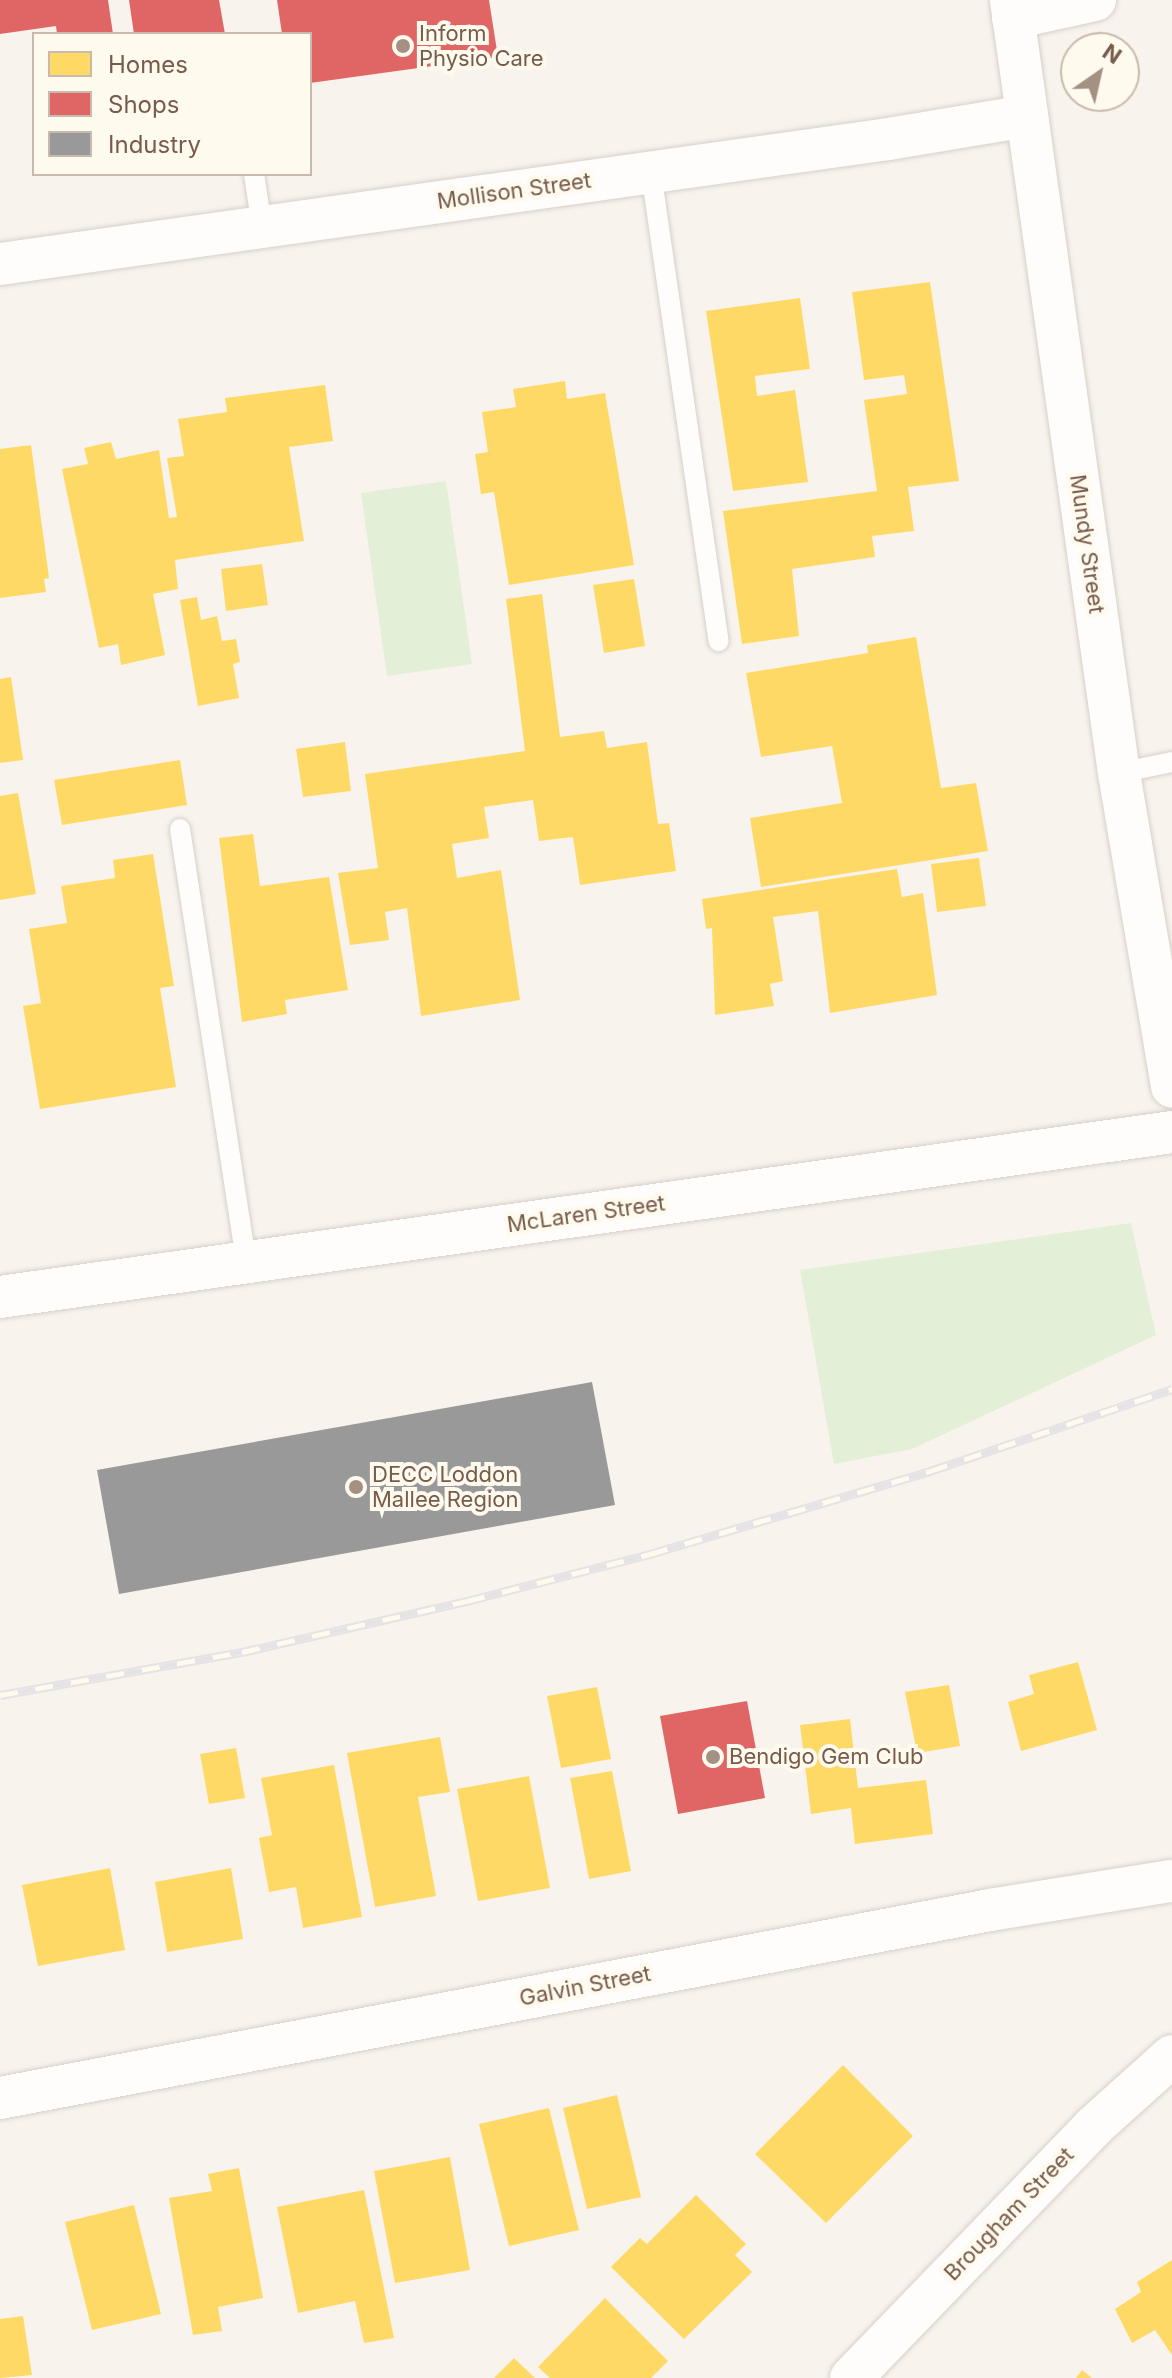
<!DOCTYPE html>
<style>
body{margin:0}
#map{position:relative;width:1172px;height:2378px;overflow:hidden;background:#f8f4ed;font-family:Inter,sans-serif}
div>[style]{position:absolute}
.green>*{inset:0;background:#e4efd7}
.homes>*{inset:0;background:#ffd966}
.shops>*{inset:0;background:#e06666}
.industry>*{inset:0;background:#999}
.roads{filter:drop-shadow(0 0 2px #d6d0c9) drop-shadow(0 0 2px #d6d0c9)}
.service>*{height:20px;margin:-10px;padding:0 10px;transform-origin:10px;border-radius:10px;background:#fefdfc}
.minor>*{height:42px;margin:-21px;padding:0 21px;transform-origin:21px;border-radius:21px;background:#fefdfc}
.rail>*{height:9px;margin-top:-4.5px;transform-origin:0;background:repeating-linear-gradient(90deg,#fff9ee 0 18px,#e5e3e5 0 36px);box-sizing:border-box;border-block:2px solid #e5e3e5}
.dots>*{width:22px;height:22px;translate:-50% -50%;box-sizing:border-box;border:4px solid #fff9ee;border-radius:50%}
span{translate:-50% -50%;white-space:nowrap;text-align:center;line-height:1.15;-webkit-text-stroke:8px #fff9ee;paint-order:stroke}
.poi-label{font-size:22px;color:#775b4b}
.left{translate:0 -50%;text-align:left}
.street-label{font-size:22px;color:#775b4b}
.legend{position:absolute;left:32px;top:32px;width:280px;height:144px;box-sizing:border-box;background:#fff9ee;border:2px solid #c9baad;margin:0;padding:10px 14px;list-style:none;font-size:24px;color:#775b4b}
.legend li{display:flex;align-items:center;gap:16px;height:40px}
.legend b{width:40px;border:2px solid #c9baad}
.north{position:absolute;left:1060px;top:32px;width:80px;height:80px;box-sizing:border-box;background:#fff9ee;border:2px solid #c9baad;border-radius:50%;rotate:34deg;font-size:22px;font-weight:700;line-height:32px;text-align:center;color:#775b4b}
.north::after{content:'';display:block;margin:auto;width:28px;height:36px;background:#a49184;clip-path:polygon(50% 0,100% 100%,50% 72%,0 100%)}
</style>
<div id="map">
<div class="green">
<div style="clip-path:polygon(446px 481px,472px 664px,387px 676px,361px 493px)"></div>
<div style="clip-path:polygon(1131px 1223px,1156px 1335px,912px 1449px,834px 1464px,800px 1270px)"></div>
</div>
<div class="homes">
<div style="clip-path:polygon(930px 282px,959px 481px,908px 487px,914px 531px,872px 536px,875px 557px,792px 569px,799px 636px,742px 644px,723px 511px,877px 491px,864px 400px,907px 394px,904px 375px,864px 380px,852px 292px)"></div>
<div style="clip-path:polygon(800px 298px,810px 369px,755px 376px,757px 396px,795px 390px,808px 482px,733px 491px,706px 311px)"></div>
<div style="clip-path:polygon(565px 381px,567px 399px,605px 393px,634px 565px,509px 585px,494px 492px,481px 494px,475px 454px,488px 452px,482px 412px,516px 407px,513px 389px)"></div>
<div style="clip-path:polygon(325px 385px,333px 441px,289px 447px,304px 541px,175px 560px,178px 589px,153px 594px,165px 655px,121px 665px,118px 644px,99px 648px,62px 469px,88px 464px,84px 448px,111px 442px,116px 459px,159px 450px,169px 518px,177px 517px,167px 458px,184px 456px,178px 419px,227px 412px,225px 398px)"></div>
<div style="clip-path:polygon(31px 445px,49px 578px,44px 579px,46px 592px,0 598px,0 449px)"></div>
<div style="clip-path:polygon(262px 564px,268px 605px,226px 611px,221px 569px)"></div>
<div style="clip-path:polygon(634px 579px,645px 646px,604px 653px,593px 585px)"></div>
<div style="clip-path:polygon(542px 594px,560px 737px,604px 731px,607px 748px,647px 742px,658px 824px,669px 823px,676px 871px,580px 885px,573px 837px,539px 841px,533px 800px,484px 807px,489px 838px,452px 844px,457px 878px,501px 870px,520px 1000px,421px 1016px,407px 908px,385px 912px,389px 940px,350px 945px,338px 873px,378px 868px,365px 774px,525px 751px,506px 599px)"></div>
<div style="clip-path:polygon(197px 597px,201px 620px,217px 616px,222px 641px,236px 639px,240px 662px,233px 664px,239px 698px,198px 706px,180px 600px)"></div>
<div style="clip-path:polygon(916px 637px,941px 788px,976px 783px,988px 851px,761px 887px,750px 818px,842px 803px,832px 746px,761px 757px,746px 673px,868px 653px,867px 645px)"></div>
<div style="clip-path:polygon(11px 677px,23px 760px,0 763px,0 679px)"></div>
<div style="clip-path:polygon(345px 742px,351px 791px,303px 797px,296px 749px)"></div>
<div style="clip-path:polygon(180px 760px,187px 805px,62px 825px,54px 780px)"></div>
<div style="clip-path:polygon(18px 793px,36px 894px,0 900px,0 796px)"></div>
<div style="clip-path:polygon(253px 834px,260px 886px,329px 877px,348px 990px,285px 1000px,287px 1014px,242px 1022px,219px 838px)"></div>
<div style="clip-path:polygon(153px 854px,174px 986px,160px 988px,176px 1087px,40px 1109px,23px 1006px,41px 1003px,29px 929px,67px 923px,61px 886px,115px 878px,113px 860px)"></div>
<div style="clip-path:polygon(979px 858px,986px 906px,937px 912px,931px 864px)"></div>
<div style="clip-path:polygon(897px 869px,902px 897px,923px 893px,937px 995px,830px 1013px,818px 911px,773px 917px,783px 981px,770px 984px,774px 1006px,715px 1015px,712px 928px,706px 929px,702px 899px)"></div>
<div style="clip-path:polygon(1078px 1662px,1097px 1730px,1021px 1751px,1008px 1702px,1034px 1694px,1029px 1675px)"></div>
<div style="clip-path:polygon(949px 1685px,960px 1746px,917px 1753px,905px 1692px)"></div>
<div style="clip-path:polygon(597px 1687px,611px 1759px,561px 1768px,547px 1696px)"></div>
<div style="clip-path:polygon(850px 1719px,858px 1788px,926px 1780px,933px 1834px,855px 1844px,851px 1808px,811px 1814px,800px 1725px)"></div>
<div style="clip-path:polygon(440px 1737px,450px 1792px,418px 1797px,436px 1896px,375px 1907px,347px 1753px)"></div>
<div style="clip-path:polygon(236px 1748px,245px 1798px,209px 1804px,200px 1754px)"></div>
<div style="clip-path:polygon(334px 1765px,362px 1917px,303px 1928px,296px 1887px,269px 1892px,259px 1838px,272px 1835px,261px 1778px)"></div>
<div style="clip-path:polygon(612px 1771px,631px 1871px,589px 1879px,570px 1778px)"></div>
<div style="clip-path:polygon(529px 1776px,550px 1888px,478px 1901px,457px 1789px)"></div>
<div style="clip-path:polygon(110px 1868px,125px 1950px,38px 1966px,22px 1885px)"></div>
<div style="clip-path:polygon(231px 1868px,243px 1939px,167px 1952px,155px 1882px)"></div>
<div style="clip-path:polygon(843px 2065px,913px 2136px,826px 2223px,755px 2154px)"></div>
<div style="clip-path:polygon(617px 2095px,641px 2197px,587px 2209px,563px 2108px)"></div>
<div style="clip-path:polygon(549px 2108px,579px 2230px,509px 2246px,479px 2124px)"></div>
<div style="clip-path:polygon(450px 2157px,470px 2270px,395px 2283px,374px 2171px)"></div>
<div style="clip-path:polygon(239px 2168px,263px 2298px,218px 2307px,222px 2331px,193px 2335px,169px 2198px,212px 2191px,208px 2174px)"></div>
<div style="clip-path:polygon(364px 2190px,394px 2338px,364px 2343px,355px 2301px,298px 2313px,277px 2207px)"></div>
<div style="clip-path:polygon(696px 2195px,746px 2244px,735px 2255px,752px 2272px,684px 2339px,611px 2267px,640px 2238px,647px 2244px)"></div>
<div style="clip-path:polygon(134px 2205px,161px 2314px,92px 2330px,65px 2222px)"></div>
<div style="clip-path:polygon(1172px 2260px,1172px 2355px,1155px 2330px,1132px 2343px,1115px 2309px,1141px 2292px,1137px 2282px)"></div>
<div style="clip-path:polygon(605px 2298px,668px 2361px,651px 2378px,550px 2378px,538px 2367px)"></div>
<div style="clip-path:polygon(23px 2316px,32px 2375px,0 2378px,0 2319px)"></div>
<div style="clip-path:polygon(514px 2358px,535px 2378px,494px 2378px)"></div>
<div style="clip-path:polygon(1082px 2370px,1092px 2378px,1076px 2378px)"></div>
</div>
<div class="shops">
<div style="clip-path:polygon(0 0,108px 0,113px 34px,57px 34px,56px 26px,0 34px)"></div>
<div style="clip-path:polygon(129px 0,219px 0,225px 34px,134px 34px)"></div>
<div style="clip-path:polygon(277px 0,489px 0,498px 57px,310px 83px,310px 34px,282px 34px)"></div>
<div style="clip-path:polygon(747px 1701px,765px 1798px,678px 1814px,660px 1716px)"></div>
</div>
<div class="industry">
<div style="clip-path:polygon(592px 1382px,615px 1505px,119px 1594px,97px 1470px)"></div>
</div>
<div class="roads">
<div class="service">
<div style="left:651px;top:172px;width:474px;rotate:81.8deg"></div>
<div style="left:254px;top:174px;width:54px;rotate:81.4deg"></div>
<div style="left:1119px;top:773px;width:54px;rotate:-11.7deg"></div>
<div style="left:180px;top:829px;width:438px;rotate:81.3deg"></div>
</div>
<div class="minor">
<div style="left:1011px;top:0;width:781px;rotate:82.05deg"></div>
<div style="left:1119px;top:773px;width:318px;rotate:80.4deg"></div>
<div style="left:1013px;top:18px;width:84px;rotate:-12.4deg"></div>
<div style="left:0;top:264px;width:897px;rotate:-8.01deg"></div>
<div style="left:888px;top:139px;width:141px;rotate:-9.4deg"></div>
<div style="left:0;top:1297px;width:1184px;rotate:-8.01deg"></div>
<div style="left:0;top:2098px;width:1008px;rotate:-10.75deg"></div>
<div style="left:990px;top:1910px;width:184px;rotate:-9.1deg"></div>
<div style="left:851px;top:2378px;width:349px;rotate:-46deg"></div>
<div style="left:1093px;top:2127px;width:106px;rotate:-41.9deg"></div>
</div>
</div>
<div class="rail">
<div style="left:0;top:1695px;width:246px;rotate:-10.1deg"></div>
<div style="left:242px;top:1652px;width:231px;rotate:-12.8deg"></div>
<div style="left:467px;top:1601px;width:189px;rotate:-14.4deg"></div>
<div style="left:650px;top:1554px;width:292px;rotate:-16.5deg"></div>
<div style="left:930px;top:1471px;width:256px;rotate:-18.7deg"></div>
</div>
<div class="dots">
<div style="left:403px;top:46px;background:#a49184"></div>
<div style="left:356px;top:1487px;background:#a49184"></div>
<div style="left:713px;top:1757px;background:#a49184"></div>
</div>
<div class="poi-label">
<span class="left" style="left:419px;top:46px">Inform<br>Physio Care</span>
<span class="left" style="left:372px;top:1487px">DECC Loddon<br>Mallee Region</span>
<span class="left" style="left:729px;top:1757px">Bendigo Gem Club</span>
</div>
<div class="street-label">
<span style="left:514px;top:191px;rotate:-8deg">Mollison Street</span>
<span style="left:1087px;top:544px;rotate:82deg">Mundy Street</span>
<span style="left:586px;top:1214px;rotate:-8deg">McLaren Street</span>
<span style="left:585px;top:1986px;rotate:-11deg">Galvin Street</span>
<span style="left:1009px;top:2214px;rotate:-46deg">Brougham Street</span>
</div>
<ul class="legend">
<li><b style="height:22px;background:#ffd966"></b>Homes</li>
<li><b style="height:22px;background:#e06666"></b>Shops</li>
<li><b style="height:22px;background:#999"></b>Industry</li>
</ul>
<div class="north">N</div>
</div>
